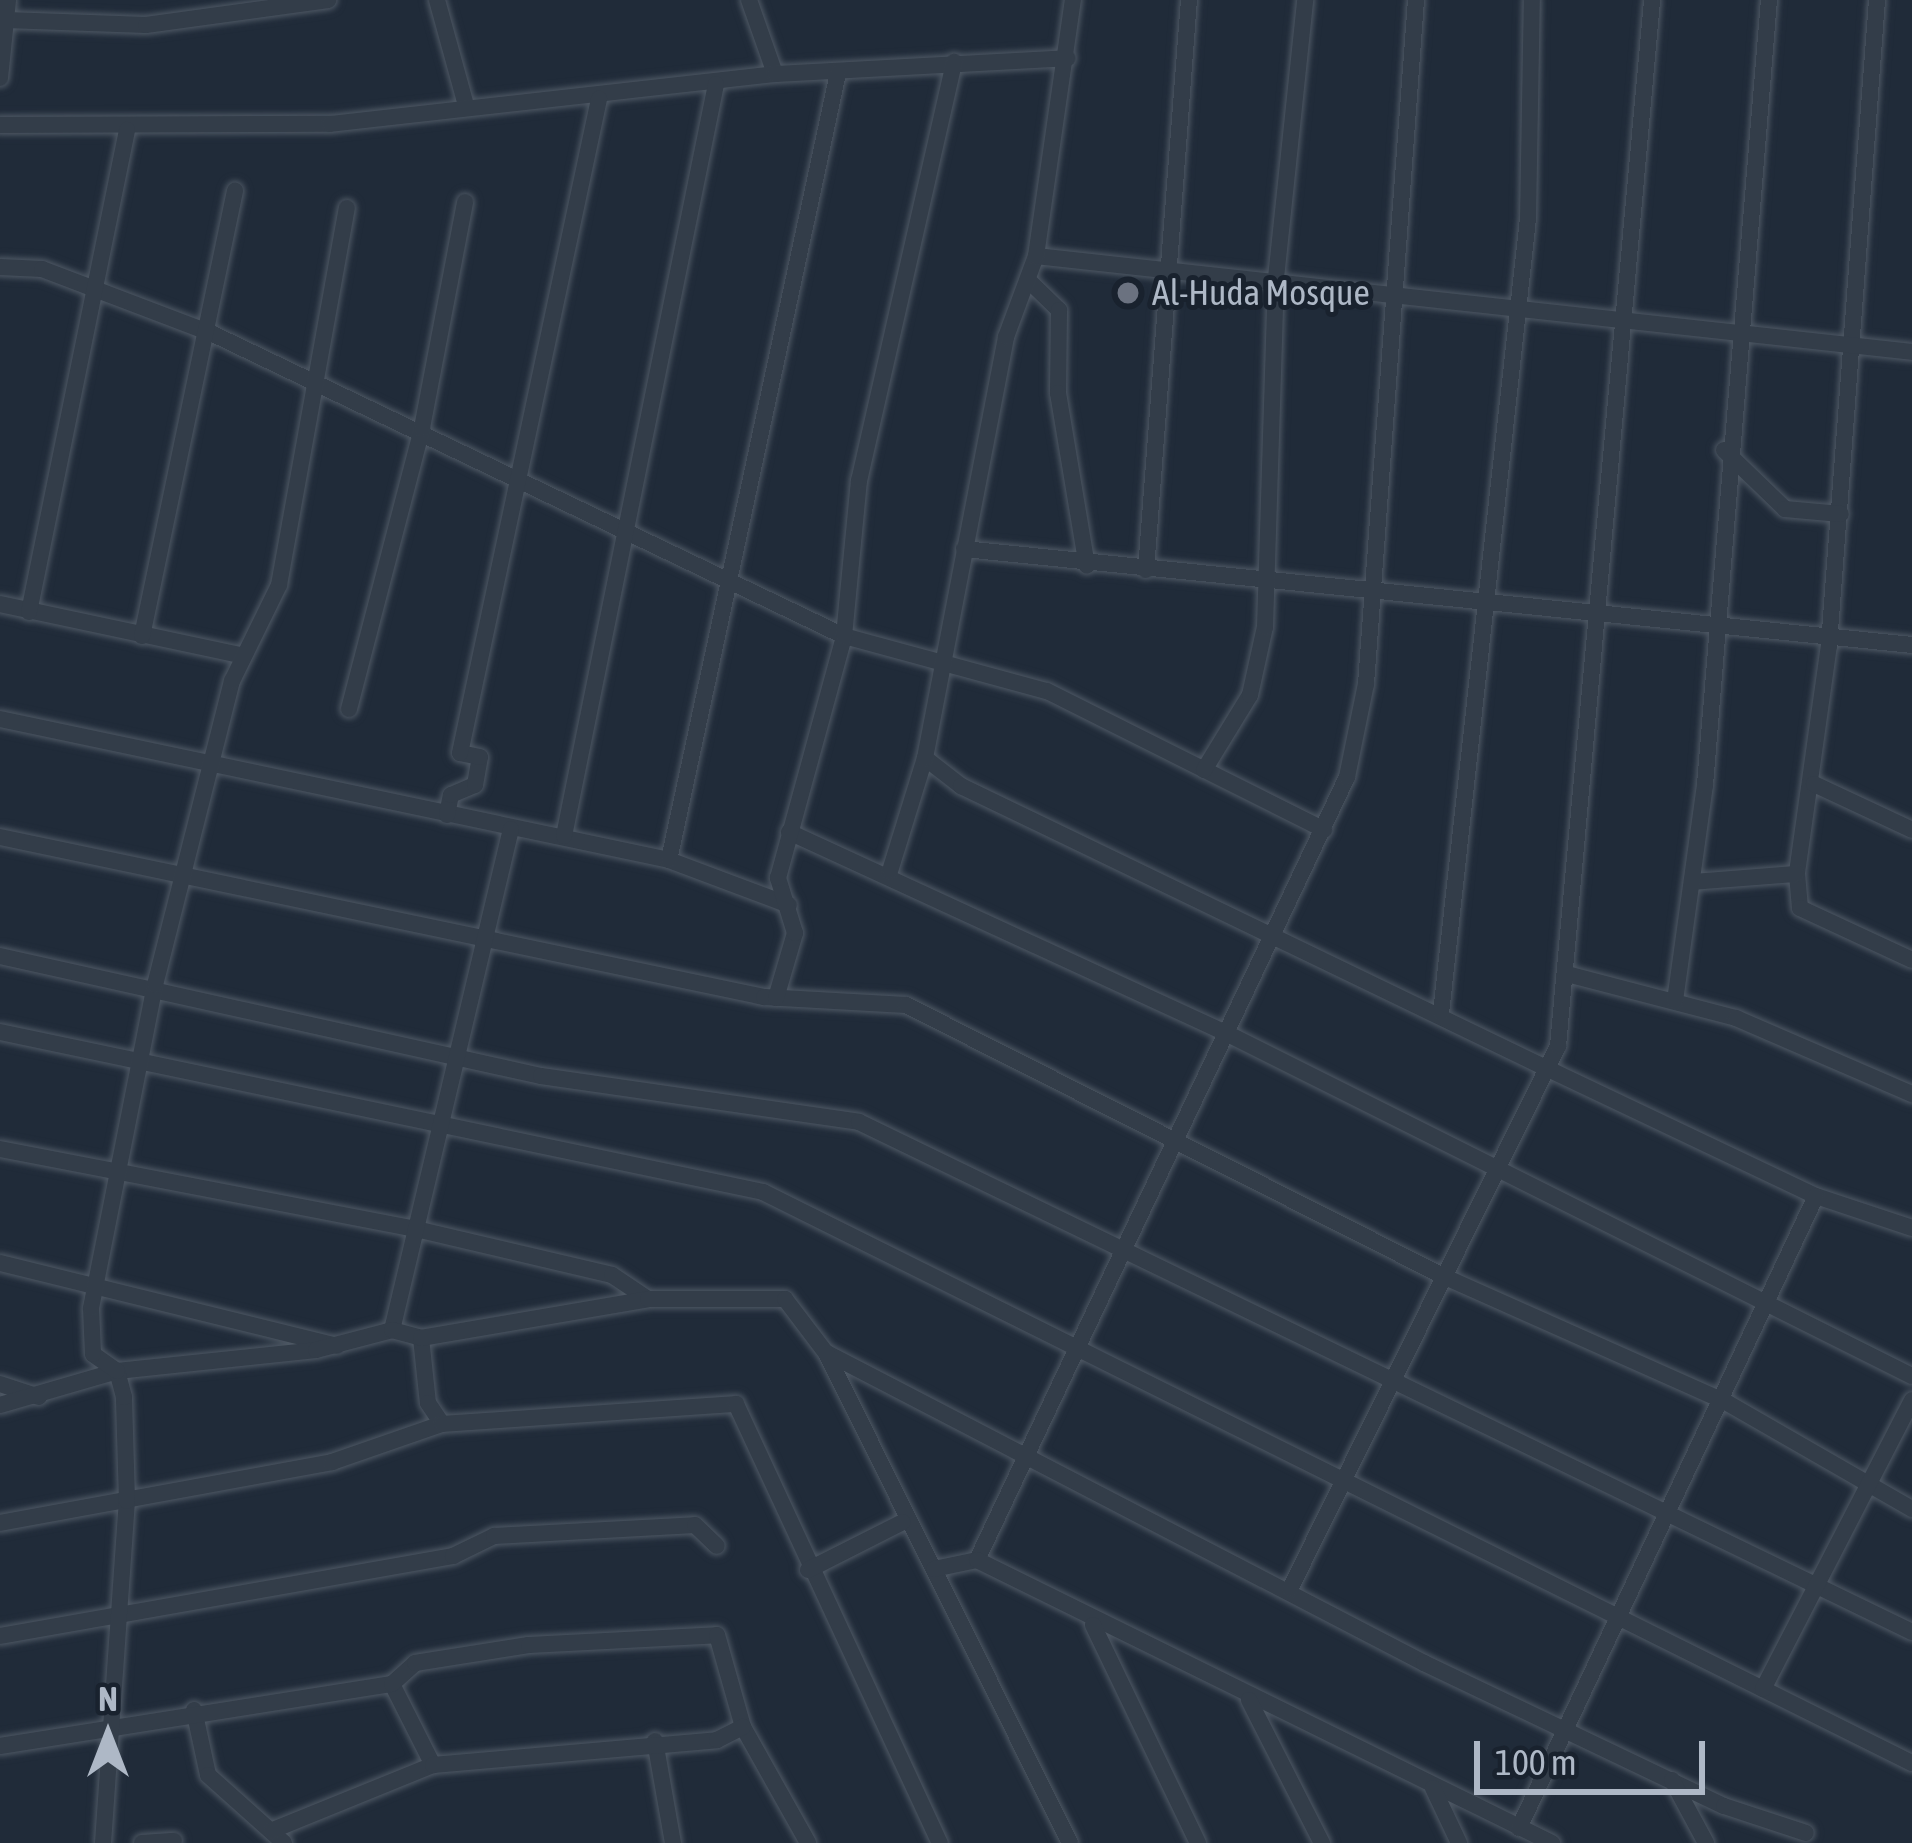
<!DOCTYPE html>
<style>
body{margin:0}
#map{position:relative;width:1912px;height:1843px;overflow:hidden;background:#202b39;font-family:"Asap Condensed",sans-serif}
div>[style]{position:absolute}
.roads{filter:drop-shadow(0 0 3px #4e5864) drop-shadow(0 0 3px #4e5864)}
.minor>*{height:16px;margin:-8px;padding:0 8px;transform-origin:8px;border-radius:8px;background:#333d49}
.dots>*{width:33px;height:33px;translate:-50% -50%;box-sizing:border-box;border:6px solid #19222e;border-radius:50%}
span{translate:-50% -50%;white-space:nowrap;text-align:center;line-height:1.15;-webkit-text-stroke:10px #19222e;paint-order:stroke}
.poi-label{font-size:36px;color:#aeb8c6}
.left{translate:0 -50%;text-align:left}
.north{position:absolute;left:48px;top:1675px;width:120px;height:120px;-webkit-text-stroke:9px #19222e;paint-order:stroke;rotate:0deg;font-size:33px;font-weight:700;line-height:48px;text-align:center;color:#aeb8c6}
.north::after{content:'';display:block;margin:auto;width:42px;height:54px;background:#aeb8c6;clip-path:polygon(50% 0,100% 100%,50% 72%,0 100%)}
.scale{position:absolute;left:1474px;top:1741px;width:231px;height:54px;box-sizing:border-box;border:6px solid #aeb8c6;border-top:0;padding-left:15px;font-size:36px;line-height:42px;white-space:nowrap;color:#aeb8c6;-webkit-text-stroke:9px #19222e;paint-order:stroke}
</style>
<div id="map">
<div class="roads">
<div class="minor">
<div style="left:437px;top:0;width:109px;rotate:74.6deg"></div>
<div style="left:749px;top:0;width:78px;rotate:70.6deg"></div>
<div style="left:1877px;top:0;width:647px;rotate:94.26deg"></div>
<div style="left:1829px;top:645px;width:231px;rotate:98deg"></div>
<div style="left:1797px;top:874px;width:34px;rotate:85deg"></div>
<div style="left:1800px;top:908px;width:123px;rotate:24.9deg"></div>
<div style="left:6px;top:20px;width:140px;rotate:2deg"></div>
<div style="left:146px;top:25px;width:184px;rotate:-7.8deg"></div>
<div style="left:0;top:78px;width:78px;rotate:-84.1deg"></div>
<div style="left:0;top:125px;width:330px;rotate:-0.2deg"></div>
<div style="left:330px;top:124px;width:448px;rotate:-6.4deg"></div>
<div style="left:775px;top:74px;width:293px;rotate:-3.1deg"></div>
<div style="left:1036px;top:256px;width:881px;rotate:6.25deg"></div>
<div style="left:0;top:267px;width:42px;rotate:2.7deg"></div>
<div style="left:42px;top:269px;width:183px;rotate:20.8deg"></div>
<div style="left:213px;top:334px;width:700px;rotate:25.58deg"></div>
<div style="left:844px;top:636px;width:210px;rotate:15.2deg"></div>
<div style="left:1047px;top:691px;width:310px;rotate:26.6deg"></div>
<div style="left:1029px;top:281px;width:42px;rotate:44deg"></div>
<div style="left:1059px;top:310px;width:83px;rotate:90.7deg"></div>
<div style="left:1058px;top:393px;width:175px;rotate:80.5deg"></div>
<div style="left:1724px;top:450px;width:85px;rotate:44deg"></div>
<div style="left:1785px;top:509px;width:56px;rotate:5.1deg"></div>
<div style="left:964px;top:549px;width:953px;rotate:5.78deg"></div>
<div style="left:1146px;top:570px;width:572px;rotate:-85.69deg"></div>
<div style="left:0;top:604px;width:245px;rotate:12deg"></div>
<div style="left:29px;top:612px;width:492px;rotate:-78.5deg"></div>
<div style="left:142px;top:636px;width:455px;rotate:-78.2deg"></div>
<div style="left:349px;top:709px;width:290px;rotate:-75.4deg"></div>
<div style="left:422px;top:428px;width:230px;rotate:-79.2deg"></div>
<div style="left:0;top:719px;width:684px;rotate:11.9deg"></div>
<div style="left:669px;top:860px;width:128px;rotate:20.6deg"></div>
<div style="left:925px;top:758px;width:46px;rotate:37.9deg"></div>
<div style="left:961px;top:786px;width:652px;rotate:25.74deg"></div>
<div style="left:1548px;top:1069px;width:297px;rotate:25.4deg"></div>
<div style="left:1816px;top:1196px;width:101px;rotate:18.4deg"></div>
<div style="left:1204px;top:770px;width:88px;rotate:-58.5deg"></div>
<div style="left:1250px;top:695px;width:70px;rotate:-77.6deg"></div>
<div style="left:1265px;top:627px;width:349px;rotate:-88.2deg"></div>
<div style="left:1276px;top:278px;width:280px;rotate:-84deg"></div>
<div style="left:1814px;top:784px;width:108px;rotate:25.1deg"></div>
<div style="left:447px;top:815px;width:20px;rotate:-79deg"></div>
<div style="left:451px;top:795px;width:26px;rotate:-23deg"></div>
<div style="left:475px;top:785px;width:28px;rotate:-80deg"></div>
<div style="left:480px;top:757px;width:20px;rotate:-169deg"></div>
<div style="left:460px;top:753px;width:669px;rotate:-78deg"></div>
<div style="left:789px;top:832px;width:485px;rotate:24.7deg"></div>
<div style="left:1230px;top:1035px;width:762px;rotate:26.57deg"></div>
<div style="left:564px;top:836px;width:767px;rotate:-78.57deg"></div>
<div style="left:0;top:837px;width:781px;rotate:11.83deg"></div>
<div style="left:764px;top:997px;width:142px;rotate:3.2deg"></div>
<div style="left:906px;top:1005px;width:604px;rotate:26.78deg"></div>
<div style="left:1445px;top:1277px;width:305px;rotate:24deg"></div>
<div style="left:1724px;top:1401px;width:217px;rotate:29.9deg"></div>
<div style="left:669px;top:860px;width:805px;rotate:-77.88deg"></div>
<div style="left:890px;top:871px;width:118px;rotate:-72.8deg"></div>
<div style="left:925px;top:758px;width:429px;rotate:-79.1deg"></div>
<div style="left:1006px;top:337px;width:86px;rotate:-69.7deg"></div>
<div style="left:1036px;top:256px;width:259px;rotate:-81.8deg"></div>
<div style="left:1692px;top:882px;width:105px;rotate:-4.4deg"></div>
<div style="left:0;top:956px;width:554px;rotate:12.51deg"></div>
<div style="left:541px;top:1076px;width:321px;rotate:8.2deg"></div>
<div style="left:859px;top:1122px;width:1170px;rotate:25.84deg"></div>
<div style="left:1567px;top:974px;width:175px;rotate:14.6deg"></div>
<div style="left:1736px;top:1018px;width:192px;rotate:23.4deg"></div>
<div style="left:776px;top:998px;width:68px;rotate:-73.7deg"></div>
<div style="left:795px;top:933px;width:58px;rotate:-107.2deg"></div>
<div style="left:778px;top:878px;width:251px;rotate:-74.7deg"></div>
<div style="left:844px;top:636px;width:156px;rotate:-84.5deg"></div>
<div style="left:859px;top:481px;width:430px;rotate:-77.2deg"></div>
<div style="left:1675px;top:1001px;width:218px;rotate:-82.1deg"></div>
<div style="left:1705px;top:785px;width:788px;rotate:-85.34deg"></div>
<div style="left:1441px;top:1013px;width:799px;rotate:-83.75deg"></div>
<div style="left:1528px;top:219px;width:219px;rotate:-89deg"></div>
<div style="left:0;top:1032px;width:780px;rotate:11.84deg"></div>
<div style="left:763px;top:1192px;width:1283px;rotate:26.43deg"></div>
<div style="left:0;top:1149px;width:424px;rotate:10.9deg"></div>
<div style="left:416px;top:1229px;width:201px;rotate:13.2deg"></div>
<div style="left:612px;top:1275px;width:43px;rotate:33.7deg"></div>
<div style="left:0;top:1263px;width:347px;rotate:13.8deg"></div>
<div style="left:392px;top:1330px;width:515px;rotate:-76.64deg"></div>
<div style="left:421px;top:1338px;width:65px;rotate:83.9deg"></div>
<div style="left:428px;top:1403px;width:25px;rotate:56deg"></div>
<div style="left:827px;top:1353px;width:673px;rotate:27.44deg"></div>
<div style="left:1424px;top:1663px;width:332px;rotate:25.5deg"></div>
<div style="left:1724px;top:1806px;width:86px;rotate:18.2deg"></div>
<div style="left:0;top:1384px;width:41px;rotate:18.4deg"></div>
<div style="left:0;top:1405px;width:122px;rotate:-16.2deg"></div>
<div style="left:117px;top:1371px;width:200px;rotate:-6deg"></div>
<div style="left:316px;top:1350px;width:79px;rotate:-14.7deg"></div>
<div style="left:392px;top:1330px;width:30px;rotate:15deg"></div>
<div style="left:421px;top:1338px;width:230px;rotate:-9.7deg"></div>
<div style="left:648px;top:1299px;width:137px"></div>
<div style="left:785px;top:1299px;width:68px;rotate:52.8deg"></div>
<div style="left:826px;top:1353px;width:547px;rotate:63.53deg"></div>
<div style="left:0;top:1523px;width:338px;rotate:-10.4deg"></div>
<div style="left:332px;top:1462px;width:116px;rotate:-19.1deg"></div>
<div style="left:442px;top:1424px;width:295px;rotate:-3.9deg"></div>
<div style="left:736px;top:1404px;width:484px;rotate:65.1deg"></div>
<div style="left:977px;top:1560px;width:866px;rotate:-64.71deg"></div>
<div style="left:1347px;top:777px;width:95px;rotate:-78.5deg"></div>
<div style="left:1366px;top:684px;width:686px;rotate:-85.82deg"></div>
<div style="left:934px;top:1569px;width:44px;rotate:-11.8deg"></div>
<div style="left:977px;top:1560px;width:641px;rotate:26.21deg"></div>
<div style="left:808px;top:1570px;width:106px;rotate:-26.8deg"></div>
<div style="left:1290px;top:1589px;width:606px;rotate:-63.73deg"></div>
<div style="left:1558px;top:1046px;width:1050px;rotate:-84.86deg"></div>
<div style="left:1093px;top:1625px;width:242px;rotate:64.3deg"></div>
<div style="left:0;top:1636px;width:460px;rotate:-10deg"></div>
<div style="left:453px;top:1556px;width:46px;rotate:-26deg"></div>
<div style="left:494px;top:1536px;width:201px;rotate:-3.1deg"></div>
<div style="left:695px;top:1525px;width:30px;rotate:44deg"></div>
<div style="left:392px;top:1684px;width:91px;rotate:63.2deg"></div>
<div style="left:1763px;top:1689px;width:325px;rotate:-62.7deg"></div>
<div style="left:1249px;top:1700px;width:161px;rotate:63deg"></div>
<div style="left:194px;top:1710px;width:66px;rotate:77.8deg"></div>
<div style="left:208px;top:1775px;width:102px;rotate:41.8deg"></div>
<div style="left:655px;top:1741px;width:104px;rotate:80deg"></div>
<div style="left:0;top:1746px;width:397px;rotate:-9deg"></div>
<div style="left:392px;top:1684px;width:31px;rotate:-42deg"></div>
<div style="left:415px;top:1663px;width:115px;rotate:-9deg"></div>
<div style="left:529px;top:1645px;width:188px;rotate:-3deg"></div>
<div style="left:717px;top:1635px;width:96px;rotate:74.2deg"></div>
<div style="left:743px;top:1727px;width:133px;rotate:60.7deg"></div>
<div style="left:1672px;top:1780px;width:72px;rotate:61.6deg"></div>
<div style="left:1433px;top:1788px;width:61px;rotate:64.7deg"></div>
<div style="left:1519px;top:1828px;width:698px;rotate:-64.83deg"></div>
<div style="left:273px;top:1830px;width:173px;rotate:-22.1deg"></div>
<div style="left:433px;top:1765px;width:285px;rotate:-5deg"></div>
<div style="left:717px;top:1740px;width:29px;rotate:-27deg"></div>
<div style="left:103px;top:1843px;width:343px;rotate:-86deg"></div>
<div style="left:127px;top:1501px;width:104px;rotate:-91.7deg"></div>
<div style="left:124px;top:1397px;width:27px;rotate:-105deg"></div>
<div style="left:117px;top:1371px;width:29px;rotate:-145deg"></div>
<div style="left:93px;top:1354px;width:46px;rotate:-92.5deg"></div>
<div style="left:91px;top:1308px;width:329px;rotate:-78.8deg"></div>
<div style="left:155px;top:985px;width:314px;rotate:-75.8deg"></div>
<div style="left:232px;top:681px;width:107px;rotate:-63.9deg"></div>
<div style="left:279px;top:585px;width:383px;rotate:-79.8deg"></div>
<div style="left:142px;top:1843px;width:32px;rotate:-4deg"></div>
</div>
</div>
<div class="dots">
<div style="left:1128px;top:293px;background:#6b7280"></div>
</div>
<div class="poi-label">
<span class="left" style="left:1152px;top:293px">Al-Huda Mosque</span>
</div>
<div class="north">N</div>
<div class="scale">100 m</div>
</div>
